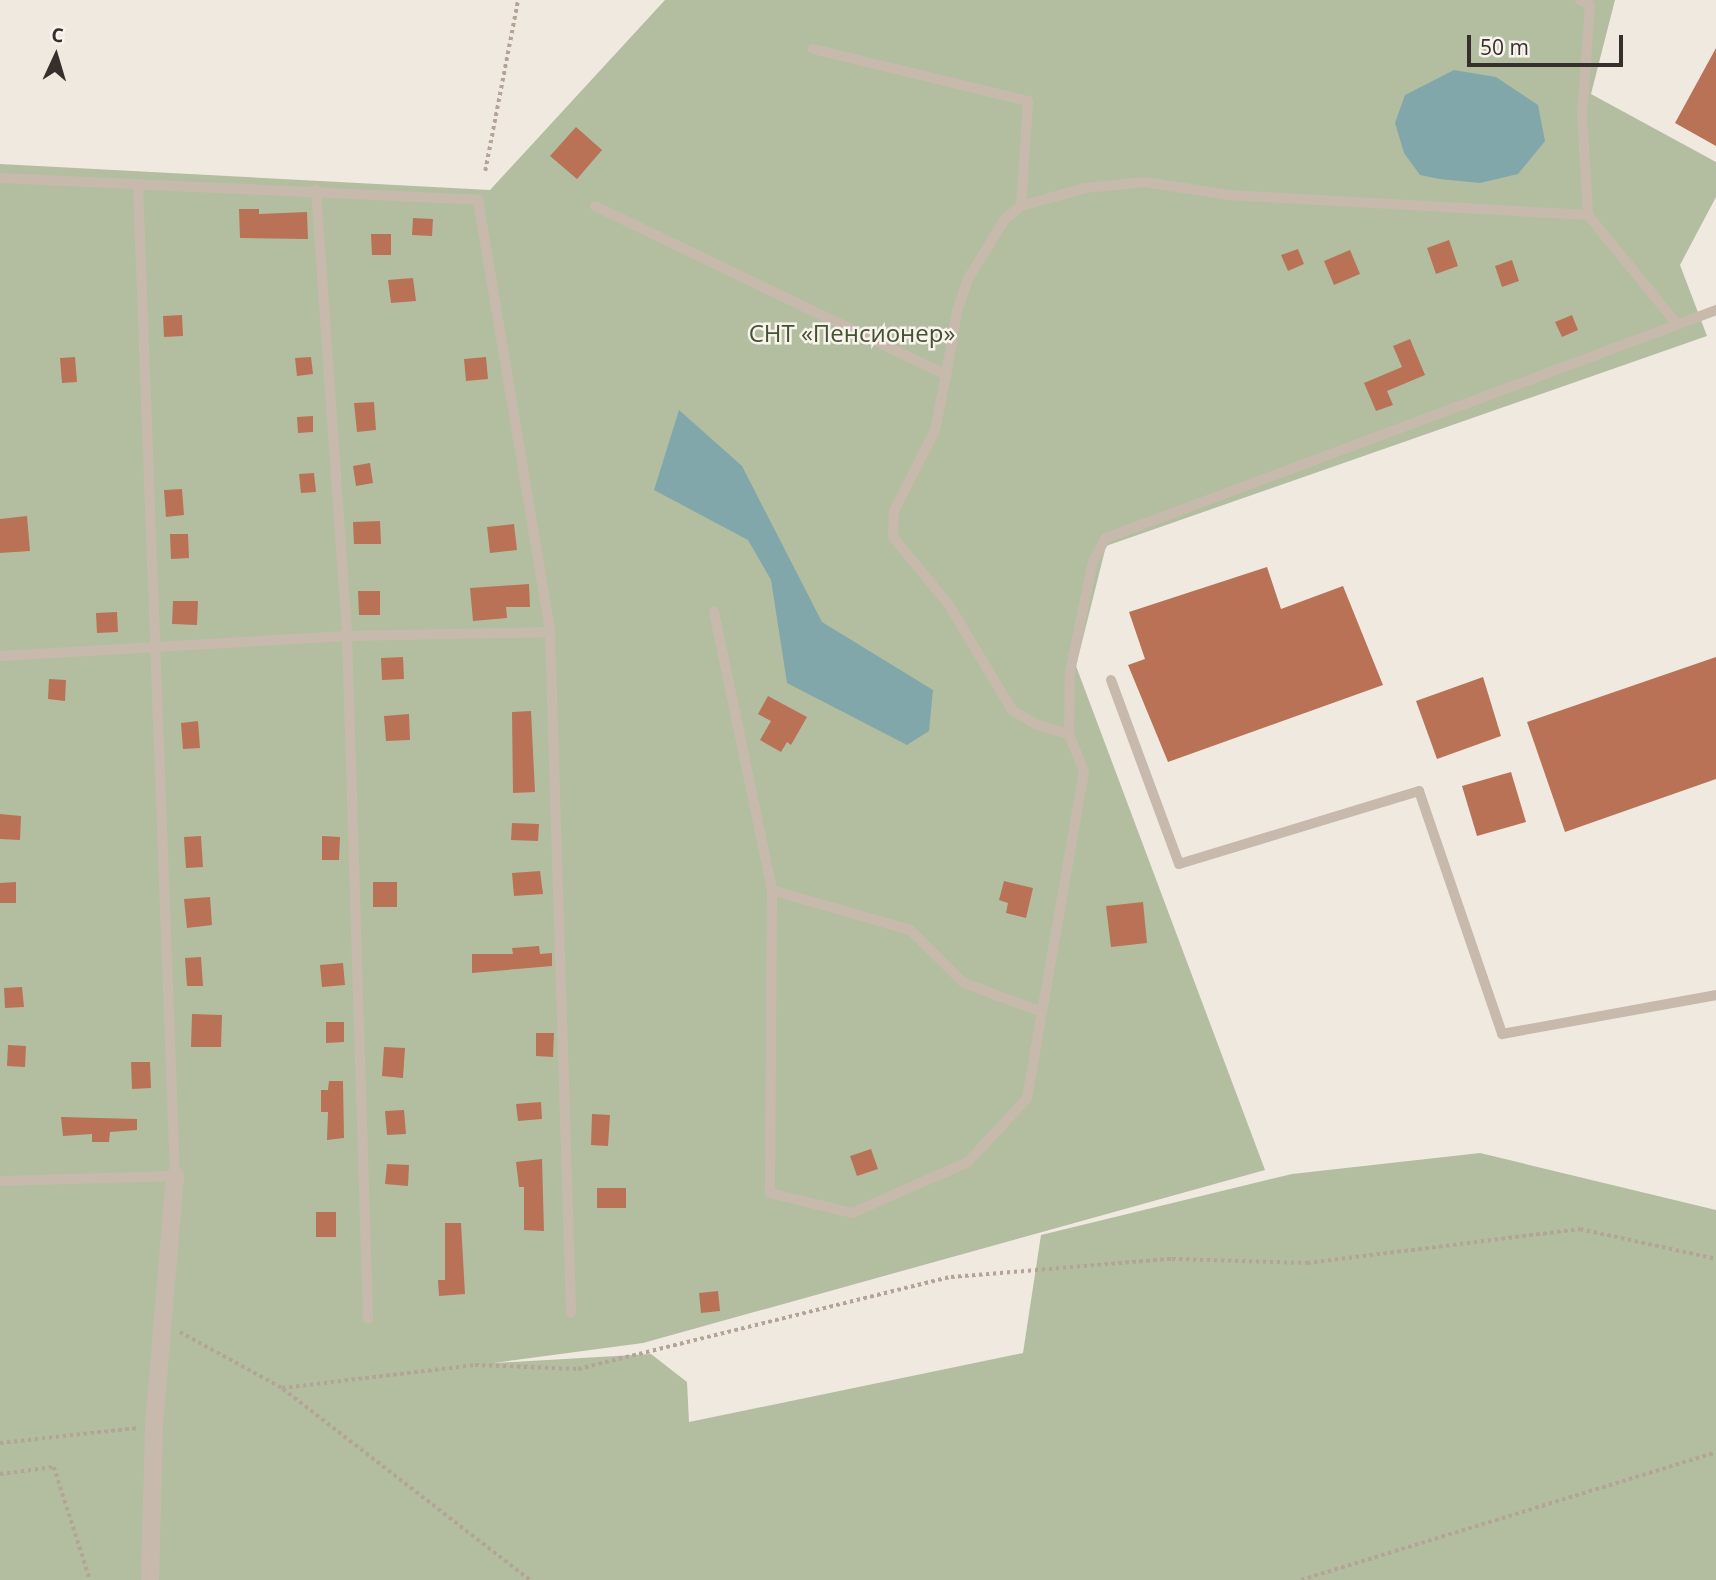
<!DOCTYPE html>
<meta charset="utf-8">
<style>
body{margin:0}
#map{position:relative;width:1716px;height:1580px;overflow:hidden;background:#f0e9e0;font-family:"Open Sans",sans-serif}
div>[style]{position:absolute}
.green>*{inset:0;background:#b3bea1}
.water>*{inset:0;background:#82a7aa}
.building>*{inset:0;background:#b97256}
.path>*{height:3.5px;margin-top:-1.75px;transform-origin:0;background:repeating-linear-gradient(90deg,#b3a497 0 3.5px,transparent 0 7px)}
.service>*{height:10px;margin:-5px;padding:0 5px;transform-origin:5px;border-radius:5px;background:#c7baad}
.minor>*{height:18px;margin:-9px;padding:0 9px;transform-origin:9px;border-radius:9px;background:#c7baad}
span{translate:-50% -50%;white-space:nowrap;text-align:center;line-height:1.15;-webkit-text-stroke:5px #f8f3ec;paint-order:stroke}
.park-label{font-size:24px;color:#455231}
.north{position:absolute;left:21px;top:21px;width:70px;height:70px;-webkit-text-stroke:5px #f8f3ec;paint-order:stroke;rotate:4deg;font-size:19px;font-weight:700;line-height:28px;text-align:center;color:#372f2b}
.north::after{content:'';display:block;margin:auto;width:24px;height:32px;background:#372f2b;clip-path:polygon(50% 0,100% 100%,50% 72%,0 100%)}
.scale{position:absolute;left:1467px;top:35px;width:156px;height:32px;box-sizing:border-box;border:4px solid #372f2b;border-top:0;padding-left:9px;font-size:21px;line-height:24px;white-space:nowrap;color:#372f2b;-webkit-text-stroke:5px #f8f3ec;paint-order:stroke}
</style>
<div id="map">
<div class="green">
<div style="clip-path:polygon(665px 0,1615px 0,1591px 94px,1716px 162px,1716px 197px,1680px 265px,1707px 336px,1106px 546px,1076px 666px,1265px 1170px,643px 1343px,494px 1363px,651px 1354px,687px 1382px,689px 1422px,1023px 1353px,1041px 1235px,1292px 1174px,1480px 1153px,1716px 1210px,1716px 1580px,0 1580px,0 164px,490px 190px)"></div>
</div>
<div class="water">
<div style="clip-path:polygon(1454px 70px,1496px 77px,1538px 105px,1545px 141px,1518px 174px,1480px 183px,1439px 179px,1420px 175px,1404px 153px,1395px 123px,1405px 95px)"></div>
<div style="clip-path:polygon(679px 410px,742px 466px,822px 622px,933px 690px,929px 731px,907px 745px,787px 683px,771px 580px,748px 540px,654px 490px)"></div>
</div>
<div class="building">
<div style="clip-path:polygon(1716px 48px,1716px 146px,1675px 123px)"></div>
<div style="clip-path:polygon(576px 127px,602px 150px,577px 179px,550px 156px)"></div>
<div style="clip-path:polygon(239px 209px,259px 209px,259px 214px,307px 212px,308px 239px,240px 238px)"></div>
<div style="clip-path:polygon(413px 218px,433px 219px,432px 236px,412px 235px)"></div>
<div style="clip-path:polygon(371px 234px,391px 234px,391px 255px,372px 255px)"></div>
<div style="clip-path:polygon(1449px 240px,1458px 266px,1436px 274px,1427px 248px)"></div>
<div style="clip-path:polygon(1298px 249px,1304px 264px,1288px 271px,1281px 255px)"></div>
<div style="clip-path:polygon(1350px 250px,1360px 274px,1334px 285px,1324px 261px)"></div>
<div style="clip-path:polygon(1512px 260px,1519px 281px,1502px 287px,1495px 266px)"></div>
<div style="clip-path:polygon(413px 278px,416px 301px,391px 303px,388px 280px)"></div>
<div style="clip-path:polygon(182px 315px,183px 336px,164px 337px,163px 316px)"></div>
<div style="clip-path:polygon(1572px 315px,1578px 330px,1562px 337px,1555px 322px)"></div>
<div style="clip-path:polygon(1410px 339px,1425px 375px,1387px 391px,1393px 405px,1376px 411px,1364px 383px,1402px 367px,1393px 346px)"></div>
<div style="clip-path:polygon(75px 357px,77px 382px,62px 383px,60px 358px)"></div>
<div style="clip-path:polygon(311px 357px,313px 374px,297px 376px,295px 358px)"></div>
<div style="clip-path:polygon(486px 357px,488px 379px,466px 381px,464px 359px)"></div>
<div style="clip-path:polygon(374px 402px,376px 430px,357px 432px,354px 403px)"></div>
<div style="clip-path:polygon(313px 416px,313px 432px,298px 433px,297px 417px)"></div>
<div style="clip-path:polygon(370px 463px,373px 483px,356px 486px,353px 466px)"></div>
<div style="clip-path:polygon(314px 473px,316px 492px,301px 493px,299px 474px)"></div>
<div style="clip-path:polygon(182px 489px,184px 515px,166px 517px,164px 490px)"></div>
<div style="clip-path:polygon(27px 516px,30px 551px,0 553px,0 519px)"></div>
<div style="clip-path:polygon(380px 521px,381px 544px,354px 544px,353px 522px)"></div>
<div style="clip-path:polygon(514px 524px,517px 550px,490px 553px,487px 527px)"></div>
<div style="clip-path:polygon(170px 534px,188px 534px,189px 558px,171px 559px)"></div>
<div style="clip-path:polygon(1267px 567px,1281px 609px,1343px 586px,1383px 685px,1168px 762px,1128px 665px,1145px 659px,1129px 612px)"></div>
<div style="clip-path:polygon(529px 584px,530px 607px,506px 607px,507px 618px,473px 621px,470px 588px)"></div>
<div style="clip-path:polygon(358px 591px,380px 591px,380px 615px,359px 615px)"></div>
<div style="clip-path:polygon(173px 601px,198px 601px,197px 625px,172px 624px)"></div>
<div style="clip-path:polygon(117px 612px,118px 632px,97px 633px,96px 613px)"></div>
<div style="clip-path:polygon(403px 657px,404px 679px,382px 680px,381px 658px)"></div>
<div style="clip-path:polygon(1716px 657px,1716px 779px,1565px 832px,1527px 722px)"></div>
<div style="clip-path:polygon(1483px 677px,1501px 736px,1437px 759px,1416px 701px)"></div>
<div style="clip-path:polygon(49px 679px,66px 680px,65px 701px,48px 699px)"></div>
<div style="clip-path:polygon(768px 696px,807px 717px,791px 745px,787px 742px,781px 752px,760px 740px,771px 721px,758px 714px)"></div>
<div style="clip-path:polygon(531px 711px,535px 792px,513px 793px,512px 712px)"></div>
<div style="clip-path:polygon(409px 714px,410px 740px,386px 741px,384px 716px)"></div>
<div style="clip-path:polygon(198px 721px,200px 748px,183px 749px,181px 723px)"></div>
<div style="clip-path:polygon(1511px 772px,1526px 822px,1477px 836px,1462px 786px)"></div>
<div style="clip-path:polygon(0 814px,21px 816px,20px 840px,0 839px)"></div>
<div style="clip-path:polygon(512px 823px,539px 824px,538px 841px,511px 840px)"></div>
<div style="clip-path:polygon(201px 836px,203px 867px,186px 868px,184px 837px)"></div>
<div style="clip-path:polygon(322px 836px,340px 837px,339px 860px,322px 860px)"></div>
<div style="clip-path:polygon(540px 871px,543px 894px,514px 896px,512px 873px)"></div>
<div style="clip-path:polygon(1004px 881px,1033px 888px,1026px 918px,1006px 913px,1008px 903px,999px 900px)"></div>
<div style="clip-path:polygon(16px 882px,16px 903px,0 903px,0 883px)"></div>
<div style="clip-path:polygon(373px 882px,397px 882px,397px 907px,373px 907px)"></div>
<div style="clip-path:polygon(210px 897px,212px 925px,187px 928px,184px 899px)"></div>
<div style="clip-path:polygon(1143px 902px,1147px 943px,1111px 947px,1106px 906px)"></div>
<div style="clip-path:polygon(539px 946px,540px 954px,552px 953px,552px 966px,472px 973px,472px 954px,513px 954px,512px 948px)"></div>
<div style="clip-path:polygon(201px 957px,203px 986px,187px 986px,185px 958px)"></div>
<div style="clip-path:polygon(343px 963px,345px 985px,322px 987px,320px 965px)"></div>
<div style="clip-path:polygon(22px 987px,24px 1007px,5px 1008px,4px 988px)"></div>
<div style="clip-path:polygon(192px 1014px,222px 1015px,221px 1047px,191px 1047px)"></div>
<div style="clip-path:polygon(326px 1022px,344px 1022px,344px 1042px,326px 1043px)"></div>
<div style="clip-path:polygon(536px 1033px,554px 1033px,553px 1057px,536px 1056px)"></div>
<div style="clip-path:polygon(8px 1045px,26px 1046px,25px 1067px,7px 1066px)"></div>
<div style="clip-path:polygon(384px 1047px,405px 1048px,403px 1078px,382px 1076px)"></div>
<div style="clip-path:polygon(131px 1062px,150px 1062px,151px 1088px,132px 1089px)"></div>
<div style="clip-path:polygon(329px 1081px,343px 1081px,344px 1138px,327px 1140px,328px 1112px,321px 1112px,321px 1090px,328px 1090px)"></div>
<div style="clip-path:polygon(541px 1102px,542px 1119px,518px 1121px,516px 1104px)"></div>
<div style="clip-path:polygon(404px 1110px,406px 1134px,387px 1135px,385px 1111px)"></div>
<div style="clip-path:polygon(592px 1114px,610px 1115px,608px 1146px,591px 1145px)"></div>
<div style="clip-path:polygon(61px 1117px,137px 1119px,137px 1130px,110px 1132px,109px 1142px,92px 1142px,92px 1134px,63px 1136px)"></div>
<div style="clip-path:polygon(871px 1149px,878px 1169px,857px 1176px,850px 1156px)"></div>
<div style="clip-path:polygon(542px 1159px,544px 1231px,524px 1230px,524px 1187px,519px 1187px,516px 1162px)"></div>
<div style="clip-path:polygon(387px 1164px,409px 1165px,408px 1186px,385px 1184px)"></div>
<div style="clip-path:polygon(597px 1188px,626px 1188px,626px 1208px,597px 1208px)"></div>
<div style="clip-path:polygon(316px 1212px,336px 1212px,336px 1237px,316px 1237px)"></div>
<div style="clip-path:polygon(445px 1223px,461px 1223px,465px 1294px,439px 1296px,438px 1280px,445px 1280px)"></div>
<div style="clip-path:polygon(718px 1291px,720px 1311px,701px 1313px,699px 1293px)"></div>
</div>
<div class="path">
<div style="left:485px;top:171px;width:174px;rotate:-79.1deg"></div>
<div style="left:180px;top:1332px;width:116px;rotate:28.8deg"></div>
<div style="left:282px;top:1388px;width:194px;rotate:-6.8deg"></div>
<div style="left:475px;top:1365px;width:103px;rotate:2.2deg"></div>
<div style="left:578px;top:1369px;width:384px;rotate:-13.9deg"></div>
<div style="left:951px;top:1277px;width:222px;rotate:-4.7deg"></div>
<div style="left:1172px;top:1259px;width:135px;rotate:1.7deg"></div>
<div style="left:1307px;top:1263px;width:275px;rotate:-7.1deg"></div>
<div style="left:1580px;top:1229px;width:139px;rotate:12.4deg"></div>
<div style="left:283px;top:1389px;width:312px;rotate:37.7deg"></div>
<div style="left:0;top:1443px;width:138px;rotate:-6.2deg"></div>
<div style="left:0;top:1474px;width:54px;rotate:-7.4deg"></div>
<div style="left:54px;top:1467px;width:119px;rotate:72.3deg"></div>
<div style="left:1301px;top:1580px;width:434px;rotate:-17.1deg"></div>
</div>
<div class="service">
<div style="left:1580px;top:0;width:11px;rotate:27deg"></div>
<div style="left:1590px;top:5px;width:109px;rotate:94.2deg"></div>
<div style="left:1582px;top:114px;width:101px;rotate:86.6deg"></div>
<div style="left:813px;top:49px;width:221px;rotate:13.6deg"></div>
<div style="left:1028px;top:101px;width:105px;rotate:93.8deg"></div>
<div style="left:1021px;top:206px;width:66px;rotate:-15.7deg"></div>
<div style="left:1085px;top:188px;width:60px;rotate:-5.7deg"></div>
<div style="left:1145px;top:182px;width:85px;rotate:8.8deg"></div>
<div style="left:1229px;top:195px;width:360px;rotate:3.2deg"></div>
<div style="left:1588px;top:215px;width:141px;rotate:50.8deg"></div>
<div style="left:0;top:178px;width:479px;rotate:2.6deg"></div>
<div style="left:478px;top:200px;width:438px;rotate:80.5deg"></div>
<div style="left:550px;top:632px;width:681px;rotate:88.23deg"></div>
<div style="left:316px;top:190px;width:447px;rotate:86deg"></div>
<div style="left:347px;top:636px;width:683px;rotate:88.24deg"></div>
<div style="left:595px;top:206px;width:390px;rotate:25.7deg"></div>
<div style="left:946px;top:375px;width:56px;rotate:101.3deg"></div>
<div style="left:935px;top:430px;width:91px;rotate:116.8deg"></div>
<div style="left:894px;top:511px;width:26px;rotate:92deg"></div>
<div style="left:893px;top:537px;width:88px;rotate:50.5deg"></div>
<div style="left:949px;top:605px;width:122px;rotate:59deg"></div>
<div style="left:1012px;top:710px;width:29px;rotate:31deg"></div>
<div style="left:1037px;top:725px;width:33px;rotate:16deg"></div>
<div style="left:946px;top:375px;width:65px;rotate:-80.2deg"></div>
<div style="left:957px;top:311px;width:36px;rotate:-71deg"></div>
<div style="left:969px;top:277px;width:68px;rotate:-58.2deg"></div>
<div style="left:1005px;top:219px;width:21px;rotate:-39deg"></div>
<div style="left:714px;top:612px;width:284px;rotate:78.2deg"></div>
<div style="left:772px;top:890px;width:303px;rotate:90.4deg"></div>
<div style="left:770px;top:1193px;width:84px;rotate:13.7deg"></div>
<div style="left:852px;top:1213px;width:127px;rotate:-23.7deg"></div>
<div style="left:968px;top:1162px;width:87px;rotate:-47.3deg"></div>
<div style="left:1027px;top:1098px;width:331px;rotate:-80.1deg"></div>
<div style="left:1084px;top:772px;width:41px;rotate:-111.5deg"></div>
<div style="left:1069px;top:734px;width:62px;rotate:-89.1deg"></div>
<div style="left:1070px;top:672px;width:113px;rotate:-78.3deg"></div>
<div style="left:1093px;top:561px;width:26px;rotate:-61deg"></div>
<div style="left:1106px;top:538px;width:651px;rotate:-20.49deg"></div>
<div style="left:0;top:656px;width:348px;rotate:-3.3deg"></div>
<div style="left:347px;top:636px;width:203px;rotate:-1.1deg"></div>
<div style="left:1111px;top:680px;width:196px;rotate:69.7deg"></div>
<div style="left:1179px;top:864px;width:251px;rotate:-16.9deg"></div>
<div style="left:1419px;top:791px;width:257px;rotate:71.1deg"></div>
<div style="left:1502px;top:1034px;width:218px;rotate:-10.3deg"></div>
<div style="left:772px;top:890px;width:144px;rotate:16.2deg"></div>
<div style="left:910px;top:930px;width:76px;rotate:44.5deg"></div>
<div style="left:964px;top:983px;width:83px;rotate:20.4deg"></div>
<div style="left:0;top:1181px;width:175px;rotate:-1.6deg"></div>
<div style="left:175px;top:1176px;width:990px;rotate:-92.14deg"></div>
</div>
<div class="minor">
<div style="left:150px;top:1580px;width:154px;rotate:-88.5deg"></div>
<div style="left:154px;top:1426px;width:251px;rotate:-85.2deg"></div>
</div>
<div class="park-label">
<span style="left:852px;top:333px">СНТ «Пенсионер»</span>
</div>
<div class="north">С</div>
<div class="scale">50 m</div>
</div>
